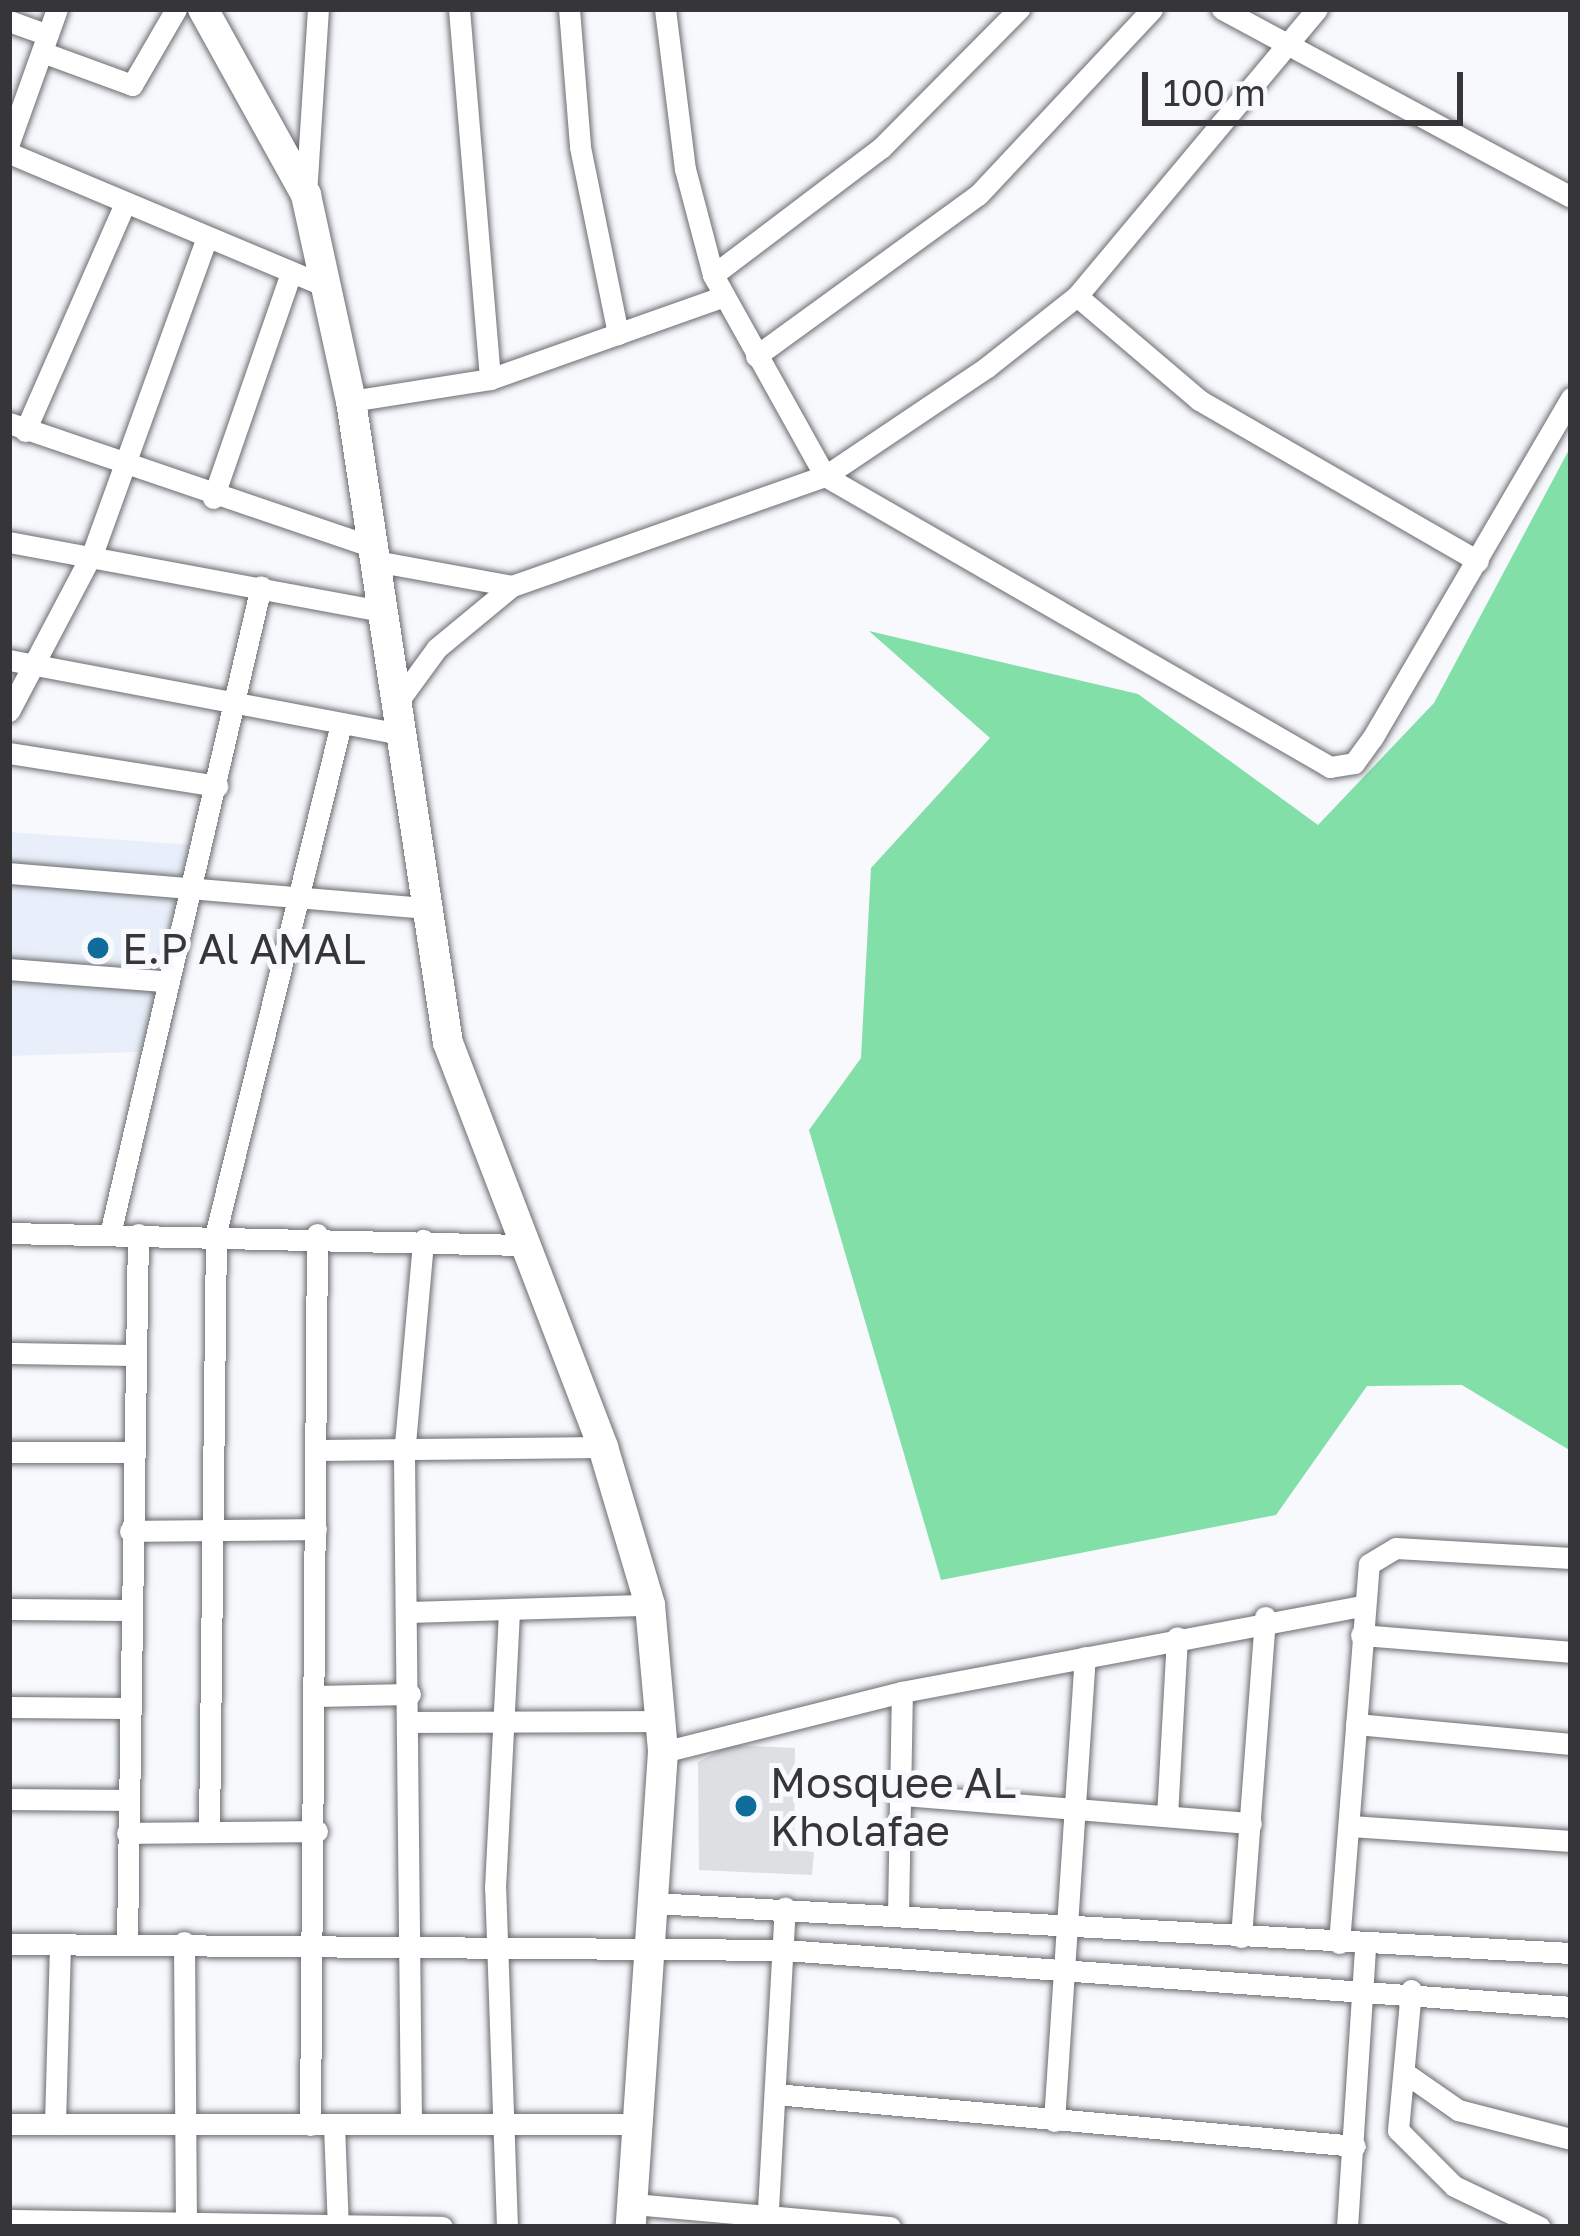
<!DOCTYPE html>
<style>
body{margin:0}
#map{position:relative;width:1580px;height:2236px;overflow:hidden;background:#f7f9fd;font-family:"Golos Text",sans-serif}
div>[style]{position:absolute}
.built>*{inset:0;background:#e9effa}
.forest>*{inset:0;background:#82dfa8}
.building>*{inset:0;background:#dddfe3}
.roads{filter:drop-shadow(0 0 3px #6b6d70) drop-shadow(0 0 3px #6b6d70)}
.minor>*{height:21px;margin:-10.5px;padding:0 10.5px;transform-origin:10.5px;border-radius:10.5px;background:#fff}
.secondary>*{height:30px;margin:-15px;padding:0 15px;transform-origin:15px;border-radius:15px;background:#fff}
.dots>*{width:33px;height:33px;translate:-50% -50%;box-sizing:border-box;border:6px solid #f7f9fd;border-radius:50%}
span{translate:-50% -50%;white-space:nowrap;text-align:center;line-height:1.15;-webkit-text-stroke:10px #f7f9fd;paint-order:stroke}
.poi-label{font-size:42px;color:#363638}
.left{translate:0 -50%;text-align:left}
.frame{position:absolute;inset:0;border:12px solid #363638;pointer-events:none}
.scale{position:absolute;left:1142px;top:72px;width:321px;height:54px;box-sizing:border-box;border:6px solid #363638;border-top:0;padding-left:15px;font-size:36px;line-height:42px;white-space:nowrap;color:#363638;-webkit-text-stroke:9px #f7f9fd;paint-order:stroke}
</style>
<div id="map">
<div class="built">
<div style="clip-path:polygon(9px 832px,207px 846px,167px 1051px,9px 1056px)"></div>
</div>
<div class="forest">
<div style="clip-path:polygon(1571px 446px,1571px 1451px,1462px 1385px,1367px 1386px,1276px 1515px,941px 1580px,809px 1130px,861px 1058px,871px 868px,990px 738px,869px 631px,1138px 694px,1318px 825px,1434px 703px)"></div>
</div>
<div class="building">
<div style="clip-path:polygon(730px 1745px,795px 1748px,794px 1850px,814px 1852px,812px 1875px,699px 1870px,698px 1762px)"></div>
</div>
<div class="roads">
<div class="minor">
<div style="left:459px;top:9px;width:371px;rotate:85.2deg"></div>
<div style="left:569px;top:9px;width:138px;rotate:85.4deg"></div>
<div style="left:580px;top:147px;width:191px;rotate:78.5deg"></div>
<div style="left:665px;top:9px;width:161px;rotate:82.9deg"></div>
<div style="left:685px;top:169px;width:110px;rotate:75.2deg"></div>
<div style="left:713px;top:275px;width:230px;rotate:60.9deg"></div>
<div style="left:825px;top:476px;width:583px;rotate:29.95deg"></div>
<div style="left:1330px;top:767px;width:24px;rotate:-9deg"></div>
<div style="left:1354px;top:763px;width:32px;rotate:-54deg"></div>
<div style="left:1373px;top:737px;width:393px;rotate:-59.7deg"></div>
<div style="left:1222px;top:9px;width:396px;rotate:28.3deg"></div>
<div style="left:9px;top:21px;width:41px;rotate:19.7deg"></div>
<div style="left:42px;top:52px;width:96px;rotate:20.1deg"></div>
<div style="left:132px;top:85px;width:88px;rotate:-59.9deg"></div>
<div style="left:9px;top:143px;width:142px;rotate:-70.3deg"></div>
<div style="left:9px;top:153px;width:345px;rotate:22.8deg"></div>
<div style="left:306px;top:194px;width:185px;rotate:-86.3deg"></div>
<div style="left:713px;top:275px;width:211px;rotate:-37.1deg"></div>
<div style="left:881px;top:148px;width:196px;rotate:-45.2deg"></div>
<div style="left:1077px;top:296px;width:160px;rotate:40.4deg"></div>
<div style="left:1199px;top:400px;width:322px;rotate:30deg"></div>
<div style="left:756px;top:356px;width:274px;rotate:-36deg"></div>
<div style="left:978px;top:195px;width:255px;rotate:-46.9deg"></div>
<div style="left:351px;top:401px;width:141px;rotate:-9deg"></div>
<div style="left:490px;top:379px;width:246px;rotate:-19.5deg"></div>
<div style="left:9px;top:423px;width:385px;rotate:18.8deg"></div>
<div style="left:25px;top:431px;width:249px;rotate:-66.3deg"></div>
<div style="left:213px;top:498px;width:238px;rotate:-70.9deg"></div>
<div style="left:9px;top:542px;width:380px;rotate:10.5deg"></div>
<div style="left:375px;top:561px;width:139px;rotate:10.3deg"></div>
<div style="left:9px;top:660px;width:400px;rotate:10.7deg"></div>
<div style="left:396px;top:704px;width:69px;rotate:-53.8deg"></div>
<div style="left:437px;top:648px;width:97px;rotate:-39.6deg"></div>
<div style="left:512px;top:586px;width:332px;rotate:-19.4deg"></div>
<div style="left:825px;top:476px;width:195px;rotate:-33.9deg"></div>
<div style="left:987px;top:367px;width:115px;rotate:-38.3deg"></div>
<div style="left:1077px;top:296px;width:374px;rotate:-50.1deg"></div>
<div style="left:9px;top:711px;width:180px;rotate:-62.2deg"></div>
<div style="left:93px;top:552px;width:335px;rotate:-70.1deg"></div>
<div style="left:9px;top:753px;width:211px;rotate:9deg"></div>
<div style="left:9px;top:873px;width:415px;rotate:4.8deg"></div>
<div style="left:9px;top:969px;width:154px;rotate:4.5deg"></div>
<div style="left:9px;top:1233px;width:512px;rotate:1.34deg"></div>
<div style="left:110px;top:1234px;width:665px;rotate:-76.88deg"></div>
<div style="left:9px;top:1353px;width:127px;rotate:0.9deg"></div>
<div style="left:316px;top:1450px;width:287px;rotate:-0.6deg"></div>
<div style="left:9px;top:1452px;width:123px"></div>
<div style="left:130px;top:1531px;width:186px;rotate:-0.6deg"></div>
<div style="left:9px;top:1609px;width:120px;rotate:0.5deg"></div>
<div style="left:408px;top:1612px;width:242px;rotate:-1.7deg"></div>
<div style="left:1361px;top:1635px;width:211px;rotate:4.6deg"></div>
<div style="left:316px;top:1696px;width:94px;rotate:-1.2deg"></div>
<div style="left:9px;top:1707px;width:117px;rotate:0.5deg"></div>
<div style="left:410px;top:1722px;width:253px;rotate:-0.2deg"></div>
<div style="left:1356px;top:1724px;width:216px;rotate:5.3deg"></div>
<div style="left:663px;top:1752px;width:246px;rotate:-14.1deg"></div>
<div style="left:902px;top:1692px;width:469px;rotate:-10.6deg"></div>
<div style="left:902px;top:1795px;width:350px;rotate:4.6deg"></div>
<div style="left:9px;top:1799px;width:118px;rotate:0.5deg"></div>
<div style="left:1167px;top:1816px;width:179px;rotate:-86.8deg"></div>
<div style="left:1350px;top:1826px;width:222px;rotate:3.9deg"></div>
<div style="left:209px;top:1832px;width:600px;rotate:-89.33deg"></div>
<div style="left:216px;top:1232px;width:523px;rotate:-76.18deg"></div>
<div style="left:127px;top:1833px;width:190px;rotate:-0.6deg"></div>
<div style="left:653px;top:1903px;width:919px;rotate:3.12deg"></div>
<div style="left:898px;top:1916px;width:224px;rotate:-89deg"></div>
<div style="left:1241px;top:1937px;width:321px;rotate:-85.7deg"></div>
<div style="left:127px;top:1941px;width:707px;rotate:-89.11deg"></div>
<div style="left:184px;top:1942px;width:285px;rotate:89.6deg"></div>
<div style="left:1339px;top:1943px;width:380px;rotate:-85.5deg"></div>
<div style="left:1369px;top:1564px;width:31px;rotate:-31deg"></div>
<div style="left:1396px;top:1548px;width:175px;rotate:3.3deg"></div>
<div style="left:9px;top:1944px;width:775px;rotate:0.44deg"></div>
<div style="left:784px;top:1950px;width:789px;rotate:4.14deg"></div>
<div style="left:1411px;top:1990px;width:141px;rotate:95.3deg"></div>
<div style="left:1398px;top:2130px;width:79px;rotate:45deg"></div>
<div style="left:1454px;top:2186px;width:95px;rotate:25.5deg"></div>
<div style="left:1405px;top:2073px;width:65px;rotate:34.9deg"></div>
<div style="left:1458px;top:2110px;width:117px;rotate:14.4deg"></div>
<div style="left:775px;top:2094px;width:582px;rotate:5.12deg"></div>
<div style="left:1054px;top:2121px;width:465px;rotate:-86.2deg"></div>
<div style="left:9px;top:2124px;width:630px"></div>
<div style="left:55px;top:2124px;width:180px;rotate:-88.4deg"></div>
<div style="left:411px;top:2124px;width:669px;rotate:-90.6deg"></div>
<div style="left:404px;top:1455px;width:216px;rotate:-84.9deg"></div>
<div style="left:310px;top:2125px;width:891px;rotate:-89.55deg"></div>
<div style="left:334px;top:2125px;width:102px;rotate:87.8deg"></div>
<div style="left:633px;top:2204px;width:258px;rotate:5.1deg"></div>
<div style="left:9px;top:2220px;width:433px;rotate:0.9deg"></div>
<div style="left:507px;top:2227px;width:339px;rotate:-92deg"></div>
<div style="left:495px;top:1888px;width:276px;rotate:-87.1deg"></div>
<div style="left:767px;top:2227px;width:320px;rotate:-86.8deg"></div>
<div style="left:1347px;top:2227px;width:283px;rotate:-86.3deg"></div>
</div>
<div class="secondary">
<div style="left:203px;top:9px;width:213px;rotate:61deg"></div>
<div style="left:306px;top:195px;width:211px;rotate:77.7deg"></div>
<div style="left:351px;top:401px;width:649px;rotate:81.41deg"></div>
<div style="left:448px;top:1043px;width:433px;rotate:69deg"></div>
<div style="left:603px;top:1447px;width:165px;rotate:73.4deg"></div>
<div style="left:650px;top:1605px;width:148px;rotate:84.9deg"></div>
<div style="left:663px;top:1752px;width:476px;rotate:93.9deg"></div>
</div>
</div>
<div class="dots">
<div style="left:98px;top:948px;background:#0f6c9b"></div>
<div style="left:746px;top:1806px;background:#0f6c9b"></div>
</div>
<div class="poi-label">
<span class="left" style="left:122px;top:948px">E.P Al AMAL</span>
<span class="left" style="left:770px;top:1806px">Mosquee AL<br>Kholafae</span>
</div>
<div class="frame"></div>
<div class="scale">100 m</div>
</div>
